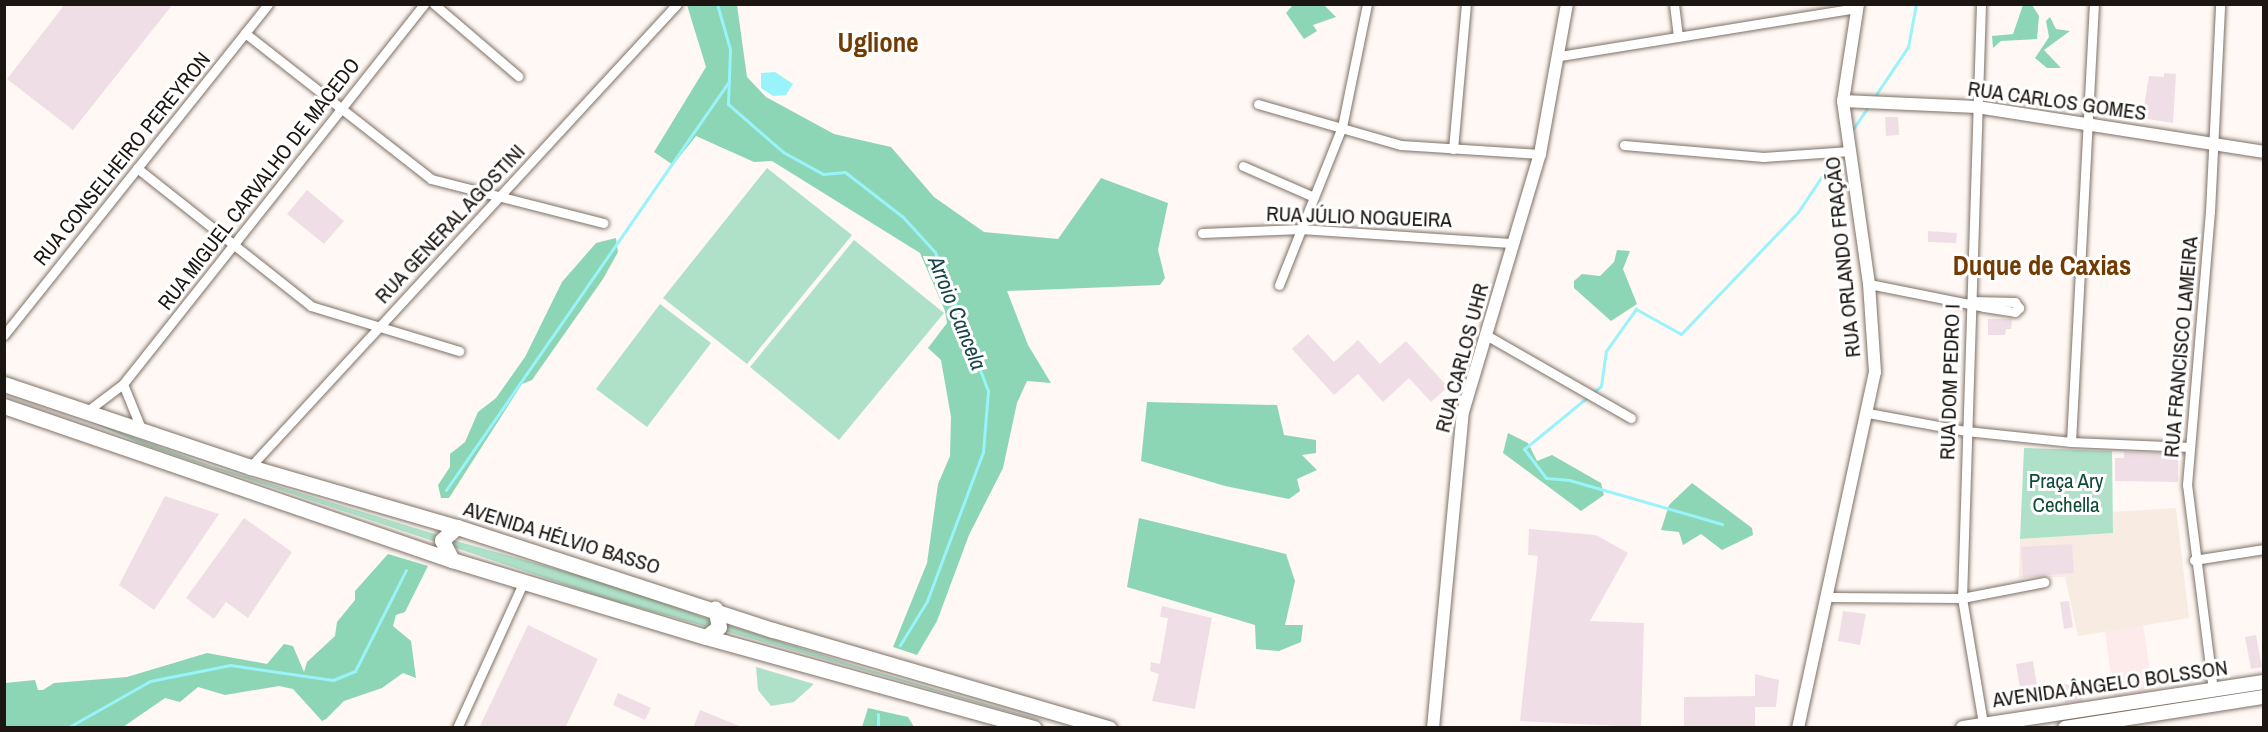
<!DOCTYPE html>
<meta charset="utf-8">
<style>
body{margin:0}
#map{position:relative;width:2268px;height:732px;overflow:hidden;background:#fff8f4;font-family:"Archivo Narrow",sans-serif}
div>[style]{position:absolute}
.industrial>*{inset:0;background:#fcebea}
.built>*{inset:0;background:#f8ebe2}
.green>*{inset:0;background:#afe1c9}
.forest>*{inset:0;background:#8dd6b5}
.water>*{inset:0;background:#98f3fb}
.stream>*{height:3px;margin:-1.5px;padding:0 1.5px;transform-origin:1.5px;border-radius:1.5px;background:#98f3fb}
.building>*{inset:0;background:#f0dee7}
.roads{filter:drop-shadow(0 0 2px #7e7166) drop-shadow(0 0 2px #7e7166)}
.minor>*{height:9px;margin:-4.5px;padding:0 4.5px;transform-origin:4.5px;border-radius:4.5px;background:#fff}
.tertiary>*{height:12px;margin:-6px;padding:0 6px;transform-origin:6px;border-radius:6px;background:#fff}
.secondary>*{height:14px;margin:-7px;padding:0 7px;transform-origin:7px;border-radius:7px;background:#fff}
.primary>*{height:15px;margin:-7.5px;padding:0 7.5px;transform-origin:7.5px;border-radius:7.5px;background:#fff}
span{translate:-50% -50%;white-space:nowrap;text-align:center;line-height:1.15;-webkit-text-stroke:6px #fff;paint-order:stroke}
.street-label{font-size:21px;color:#1c1612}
.park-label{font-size:21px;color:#0e4a35}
.water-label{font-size:22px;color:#194447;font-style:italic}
.district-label{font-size:27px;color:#733b01;font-weight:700}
.frame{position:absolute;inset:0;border:6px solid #1c1612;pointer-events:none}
</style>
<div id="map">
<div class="industrial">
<div style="clip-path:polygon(2143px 625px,2153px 690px,2114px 697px,2105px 631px)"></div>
</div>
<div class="built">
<div style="clip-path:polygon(2176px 508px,2189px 618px,2078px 636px,2065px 577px,2019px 578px,2020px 539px,2113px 533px,2113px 512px)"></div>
</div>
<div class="green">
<div style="clip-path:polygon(767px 168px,852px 235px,747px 364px,663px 298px)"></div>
<div style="clip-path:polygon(854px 240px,944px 313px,839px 440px,750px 367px)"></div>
<div style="clip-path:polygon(660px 304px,711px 343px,647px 427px,596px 389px)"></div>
<div style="clip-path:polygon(77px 416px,209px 465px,438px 535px,436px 542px,144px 445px)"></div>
<div style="clip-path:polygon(2024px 448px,2112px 451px,2113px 533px,2020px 539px)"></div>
<div style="clip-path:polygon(449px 539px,607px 583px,714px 621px,711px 628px,601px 597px,450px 546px)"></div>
<div style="clip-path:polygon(725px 624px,851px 664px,1064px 727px,724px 631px)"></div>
<div style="clip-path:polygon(756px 667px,814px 684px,794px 702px,771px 706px,758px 690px)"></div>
<div style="clip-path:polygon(2263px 686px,2263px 690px,2207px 699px,1997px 728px)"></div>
</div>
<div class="forest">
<div style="clip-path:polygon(687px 5px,737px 5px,747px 77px,766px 97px,834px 134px,891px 147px,934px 197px,984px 232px,1058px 239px,1101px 178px,1168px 203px,1158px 250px,1165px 278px,1160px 285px,1007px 291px,1028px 345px,1051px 383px,1027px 381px,1017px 403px,1003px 468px,969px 535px,937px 621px,917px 655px,893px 647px,927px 563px,938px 484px,950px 456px,951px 417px,941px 360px,928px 348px,947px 323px,945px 311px,920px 253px,772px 161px,754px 162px,696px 136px,673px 165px,654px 152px,706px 67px)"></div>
<div style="clip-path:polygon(1293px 5px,1325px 6px,1336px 17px,1313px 25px,1317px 31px,1304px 39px,1286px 13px)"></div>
<div style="clip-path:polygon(2023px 5px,2032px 5px,2039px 16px,2037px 39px,2001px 41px,1993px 48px,1992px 36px,2013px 34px)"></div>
<div style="clip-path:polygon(2050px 17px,2056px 29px,2070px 31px,2044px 50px,2061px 68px,2047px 68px,2035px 58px,2049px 37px,2046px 21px)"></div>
<div style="clip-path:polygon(616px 238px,618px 252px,603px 279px,532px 380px,522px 384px,449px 498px,441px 498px,438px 485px,450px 467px,450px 454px,465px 442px,478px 412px,496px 398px,525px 357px,562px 282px,596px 243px)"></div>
<div style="clip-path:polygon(1617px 250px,1630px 251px,1623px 269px,1637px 304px,1611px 321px,1574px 288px,1574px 281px,1582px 274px,1600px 276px,1614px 262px)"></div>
<div style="clip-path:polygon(1147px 402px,1277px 405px,1284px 435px,1316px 440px,1316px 453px,1302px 455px,1317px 470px,1297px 479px,1300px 491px,1289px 499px,1225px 486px,1141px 461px)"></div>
<div style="clip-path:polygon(1508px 433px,1528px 443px,1537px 461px,1552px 455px,1601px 483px,1604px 495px,1581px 511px,1503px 453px)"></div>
<div style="clip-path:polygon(1692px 483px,1752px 528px,1753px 535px,1722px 550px,1701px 534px,1683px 545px,1679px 532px,1661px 530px,1669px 505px)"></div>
<div style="clip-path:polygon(1139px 518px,1286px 554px,1295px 581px,1285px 625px,1303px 625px,1301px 642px,1279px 651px,1256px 649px,1255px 625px,1127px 587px)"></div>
<div style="clip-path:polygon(388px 554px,428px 566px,405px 612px,396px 615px,393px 626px,411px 641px,416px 678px,403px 673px,382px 688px,344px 701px,326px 719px,322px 721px,293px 689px,279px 686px,225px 695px,198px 687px,180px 702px,165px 698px,123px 727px,5px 727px,5px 683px,35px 680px,38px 690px,43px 690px,54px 683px,127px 677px,207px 653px,267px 664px,284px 644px,293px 646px,304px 672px,307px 662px,335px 636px,337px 622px,355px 600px,355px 591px)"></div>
<div style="clip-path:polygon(868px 708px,908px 717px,914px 727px,862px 727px)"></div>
</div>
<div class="water">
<div style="clip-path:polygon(775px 72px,793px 84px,786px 95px,773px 96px,761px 88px,761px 73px)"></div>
</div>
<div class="stream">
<div style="left:717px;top:4px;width:47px;rotate:73.9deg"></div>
<div style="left:730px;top:49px;width:55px;rotate:92.1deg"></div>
<div style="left:728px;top:104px;width:73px;rotate:41.1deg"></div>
<div style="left:783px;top:152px;width:46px;rotate:28.8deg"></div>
<div style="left:823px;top:174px;width:22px;rotate:-5deg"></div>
<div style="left:845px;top:172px;width:73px;rotate:37.8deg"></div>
<div style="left:903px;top:217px;width:47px;rotate:47.6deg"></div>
<div style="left:935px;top:252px;width:149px;rotate:69.1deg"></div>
<div style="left:988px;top:391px;width:61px;rotate:94.7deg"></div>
<div style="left:983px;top:452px;width:159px;rotate:110.6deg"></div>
<div style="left:927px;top:601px;width:52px;rotate:121.5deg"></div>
<div style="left:1873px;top:99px;width:63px;rotate:-56.1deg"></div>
<div style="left:1908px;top:47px;width:44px;rotate:-79.5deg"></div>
<div style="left:1851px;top:132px;width:32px;rotate:-56deg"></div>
<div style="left:446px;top:490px;width:497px;rotate:-55.3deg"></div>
<div style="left:1722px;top:524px;width:158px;rotate:-163.9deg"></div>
<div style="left:1570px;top:480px;width:24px;rotate:-175deg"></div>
<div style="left:1546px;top:478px;width:36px;rotate:-127deg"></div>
<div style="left:1524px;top:449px;width:99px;rotate:-39.3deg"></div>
<div style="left:1601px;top:386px;width:35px;rotate:-82deg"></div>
<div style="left:1606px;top:351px;width:52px;rotate:-54.5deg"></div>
<div style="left:1636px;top:309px;width:51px;rotate:29.1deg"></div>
<div style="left:1681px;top:334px;width:169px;rotate:-46.2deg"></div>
<div style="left:1798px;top:212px;width:69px;rotate:-56.3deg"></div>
<div style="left:67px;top:728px;width:95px;rotate:-29.5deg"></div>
<div style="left:150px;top:681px;width:82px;rotate:-11.3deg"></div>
<div style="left:230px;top:665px;width:104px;rotate:8.3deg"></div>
<div style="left:333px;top:680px;width:24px;rotate:-22deg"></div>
<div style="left:355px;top:671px;width:113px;rotate:-63.2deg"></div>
<div style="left:878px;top:728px;width:14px;rotate:-90deg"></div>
</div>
<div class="building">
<div style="clip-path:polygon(65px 4px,173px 4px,73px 130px,7px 79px)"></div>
<div style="clip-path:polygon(2164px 73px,2176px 74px,2173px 123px,2142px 118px,2149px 76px,2164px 77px)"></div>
<div style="clip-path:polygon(1885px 117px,1898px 117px,1899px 135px,1886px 136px)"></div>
<div style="clip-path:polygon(307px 190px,344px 221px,324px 244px,287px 214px)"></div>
<div style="clip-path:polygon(1928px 231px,1957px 233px,1956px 243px,1928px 242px)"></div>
<div style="clip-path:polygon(1988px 319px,2012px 319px,2011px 329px,2006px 329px,2005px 335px,1988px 335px)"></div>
<div style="clip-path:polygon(1308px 334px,1334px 362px,1358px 340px,1380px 364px,1406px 341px,1448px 387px,1431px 402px,1409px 378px,1383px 402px,1358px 374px,1334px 395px,1292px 349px)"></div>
<div style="clip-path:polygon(2124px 452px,2178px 453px,2178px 482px,2115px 481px,2115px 458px,2124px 458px)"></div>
<div style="clip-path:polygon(165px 496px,219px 514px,154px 610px,119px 585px)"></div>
<div style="clip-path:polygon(244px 518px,292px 552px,248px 618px,226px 602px,214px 619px,186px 598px)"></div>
<div style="clip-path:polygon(1529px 529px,1596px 535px,1628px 553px,1590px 621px,1644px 623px,1641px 727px,1520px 721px,1538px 556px,1528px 555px)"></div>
<div style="clip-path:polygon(2072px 544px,2074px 573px,2023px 577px,2021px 547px)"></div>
<div style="clip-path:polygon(2069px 601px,2073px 627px,2064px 629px,2060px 602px)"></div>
<div style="clip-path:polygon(1162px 606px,1212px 618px,1195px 709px,1152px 701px,1159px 674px,1150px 671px,1151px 662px,1160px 664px,1168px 618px,1160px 617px)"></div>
<div style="clip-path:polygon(1843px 611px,1866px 614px,1860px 645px,1838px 641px)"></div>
<div style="clip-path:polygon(528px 625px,598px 659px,565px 728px,479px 728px)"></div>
<div style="clip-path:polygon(2256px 635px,2262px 667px,2251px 669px,2245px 637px)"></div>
<div style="clip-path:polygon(2033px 661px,2040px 704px,2023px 707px,2016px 664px)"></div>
<div style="clip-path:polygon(1755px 674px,1779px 680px,1776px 707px,1755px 707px,1755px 728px,1684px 728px,1684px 697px,1755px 696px)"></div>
<div style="clip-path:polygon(2080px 681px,2083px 701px,2065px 703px,2062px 684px)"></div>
<div style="clip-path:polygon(618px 693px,651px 708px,645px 720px,613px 705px)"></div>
<div style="clip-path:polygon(700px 710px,742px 727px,742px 728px,693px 728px)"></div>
</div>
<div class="roads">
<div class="minor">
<div style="left:434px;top:4px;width:111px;rotate:40.6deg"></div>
<div style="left:1674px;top:4px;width:33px;rotate:83deg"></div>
<div style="left:1981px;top:4px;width:594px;rotate:91.83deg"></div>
<div style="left:1962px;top:598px;width:128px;rotate:80.5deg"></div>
<div style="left:245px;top:33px;width:236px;rotate:38.1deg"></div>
<div style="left:431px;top:179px;width:178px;rotate:14.3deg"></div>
<div style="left:1560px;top:56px;width:302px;rotate:-9.2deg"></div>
<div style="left:1258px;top:104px;width:149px;rotate:16deg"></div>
<div style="left:1401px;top:145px;width:139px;rotate:3.7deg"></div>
<div style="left:1624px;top:145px;width:140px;rotate:4.9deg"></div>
<div style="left:1763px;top:157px;width:87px;rotate:-3.9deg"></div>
<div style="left:1453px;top:149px;width:146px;rotate:-84.9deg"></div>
<div style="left:1243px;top:166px;width:77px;rotate:23.6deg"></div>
<div style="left:137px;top:168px;width:222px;rotate:38.4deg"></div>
<div style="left:311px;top:306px;width:155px;rotate:16.9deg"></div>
<div style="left:1202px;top:233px;width:99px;rotate:-2.3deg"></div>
<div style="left:1301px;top:229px;width:213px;rotate:3.8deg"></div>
<div style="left:1869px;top:284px;width:117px;rotate:11.3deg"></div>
<div style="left:1984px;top:307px;width:31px;rotate:9deg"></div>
<div style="left:2015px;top:312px;width:6px;rotate:-45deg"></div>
<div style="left:2019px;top:308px;width:7px;rotate:-124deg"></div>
<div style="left:2015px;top:302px;width:44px;rotate:-178.7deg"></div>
<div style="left:1279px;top:285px;width:170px;rotate:-68.3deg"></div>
<div style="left:1342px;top:127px;width:126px;rotate:-78.5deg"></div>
<div style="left:4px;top:335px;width:423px;rotate:-51.4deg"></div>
<div style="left:1486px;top:335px;width:167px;rotate:29.8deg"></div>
<div style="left:123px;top:384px;width:51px;rotate:68deg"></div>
<div style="left:86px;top:412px;width:46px;rotate:-37.1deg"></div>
<div style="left:123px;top:384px;width:485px;rotate:-51.6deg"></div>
<div style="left:1868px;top:413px;width:100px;rotate:10.4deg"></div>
<div style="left:1966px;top:431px;width:106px;rotate:6deg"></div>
<div style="left:2071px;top:442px;width:119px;rotate:2.4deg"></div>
<div style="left:2071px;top:442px;width:439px;rotate:-87deg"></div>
<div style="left:250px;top:467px;width:630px;rotate:-47.32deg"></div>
<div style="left:2194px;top:560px;width:71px;rotate:-8.9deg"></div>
<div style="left:1827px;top:597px;width:135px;rotate:0.4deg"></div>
<div style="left:1962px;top:598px;width:84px;rotate:-11deg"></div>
<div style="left:2213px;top:690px;width:207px;rotate:-97.2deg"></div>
<div style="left:2187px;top:485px;width:274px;rotate:-85.2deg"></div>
<div style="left:2210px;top:212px;width:208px;rotate:-87.2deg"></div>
<div style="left:457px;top:728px;width:162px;rotate:-65.5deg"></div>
</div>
<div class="tertiary">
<div style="left:1843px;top:101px;width:134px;rotate:2.6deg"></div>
<div style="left:1977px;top:107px;width:291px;rotate:8.9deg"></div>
<div style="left:1433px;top:728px;width:317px;rotate:-84.6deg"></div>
<div style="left:1463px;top:412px;width:269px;rotate:-73.4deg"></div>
<div style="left:1540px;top:154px;width:152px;rotate:-79.8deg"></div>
<div style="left:1798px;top:728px;width:364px;rotate:-77.8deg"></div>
<div style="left:1875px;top:372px;width:88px;rotate:-93.9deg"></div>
<div style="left:1869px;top:284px;width:185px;rotate:-98.1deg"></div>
<div style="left:1843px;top:101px;width:98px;rotate:-81.2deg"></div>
</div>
<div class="secondary">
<div style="left:1963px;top:728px;width:304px;rotate:-8.7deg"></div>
<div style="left:2065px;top:728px;width:201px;rotate:-8.9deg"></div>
</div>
<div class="primary">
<div style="left:4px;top:384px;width:260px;rotate:18.6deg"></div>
<div style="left:250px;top:467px;width:216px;rotate:16.2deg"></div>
<div style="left:457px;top:527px;width:332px;rotate:18.1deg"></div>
<div style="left:773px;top:630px;width:350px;rotate:16.3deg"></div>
<div style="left:4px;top:406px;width:474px;rotate:19deg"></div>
<div style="left:452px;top:560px;width:265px;rotate:16.9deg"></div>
<div style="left:706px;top:637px;width:340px;rotate:15.5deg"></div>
<div style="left:452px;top:560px;width:22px;rotate:-117deg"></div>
<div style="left:442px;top:540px;width:20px;rotate:-41deg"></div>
<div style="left:706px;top:637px;width:16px;rotate:-38deg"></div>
<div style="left:719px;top:627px;width:19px;rotate:-102deg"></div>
</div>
</div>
<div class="street-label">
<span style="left:2057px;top:101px;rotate:8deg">RUA CARLOS GOMES</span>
<span style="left:122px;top:159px;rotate:-51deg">RUA CONSELHEIRO PEREYRON</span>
<span style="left:259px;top:184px;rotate:-52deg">RUA MIGUEL CARVALHO DE MACEDO</span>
<span style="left:1359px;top:217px;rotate:2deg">RUA JÚLIO NOGUEIRA</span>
<span style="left:450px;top:224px;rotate:-47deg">RUA GENERAL AGOSTINI</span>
<span style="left:1843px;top:257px;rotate:-96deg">RUA ORLANDO FRAÇÃO</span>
<span style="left:2181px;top:347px;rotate:-85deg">RUA FRANCISCO LAMEIRA</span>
<span style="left:1462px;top:358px;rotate:-75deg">RUA CARLOS UHR</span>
<span style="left:1950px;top:382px;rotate:-88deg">RUA DOM PEDRO I</span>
<span style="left:562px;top:538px;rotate:17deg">AVENIDA HÉLVIO BASSO</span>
<span style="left:2110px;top:684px;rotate:-8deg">AVENIDA ÂNGELO BOLSSON</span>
</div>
<div class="park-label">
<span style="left:2066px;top:493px">Praça Ary<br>Cechella</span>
</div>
<div class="water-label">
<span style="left:957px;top:313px;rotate:68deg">Arroio Cancela</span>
</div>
<div class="district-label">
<span style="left:878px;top:43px">Uglione</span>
<span style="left:2042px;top:266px">Duque de Caxias</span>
</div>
<div class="frame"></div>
</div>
